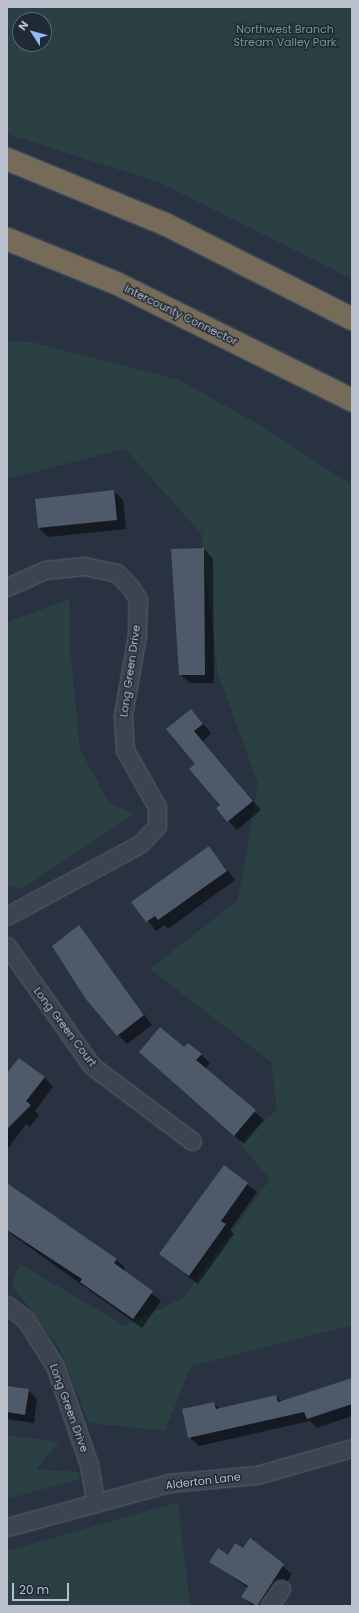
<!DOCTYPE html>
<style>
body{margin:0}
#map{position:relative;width:359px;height:1613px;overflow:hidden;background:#283240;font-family:Poppins,sans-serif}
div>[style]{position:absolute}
.green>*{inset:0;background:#2b4042}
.shadow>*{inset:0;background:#0007}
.building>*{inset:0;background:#4e5969}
.roads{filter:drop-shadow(0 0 1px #5a626e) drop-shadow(0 0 1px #5a626e)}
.street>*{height:17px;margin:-8.5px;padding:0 8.5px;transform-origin:8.5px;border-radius:8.5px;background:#3c4450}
.highway>*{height:22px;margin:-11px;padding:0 11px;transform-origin:11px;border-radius:11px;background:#766b59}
span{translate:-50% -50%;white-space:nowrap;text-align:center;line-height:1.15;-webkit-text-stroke:3px #202936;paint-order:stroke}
.park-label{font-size:11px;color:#719a7c}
.street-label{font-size:11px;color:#b9bfcb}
.frame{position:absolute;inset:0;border:8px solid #b9bfcb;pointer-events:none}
.north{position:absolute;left:12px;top:12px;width:40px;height:40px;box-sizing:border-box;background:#202936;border:1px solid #5d6572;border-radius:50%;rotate:306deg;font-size:11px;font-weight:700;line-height:16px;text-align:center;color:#b9bfcb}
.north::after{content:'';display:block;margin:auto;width:14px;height:18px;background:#95b7f3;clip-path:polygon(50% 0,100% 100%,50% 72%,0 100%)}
.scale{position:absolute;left:12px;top:1583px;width:57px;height:18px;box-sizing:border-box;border:2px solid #b9bfcb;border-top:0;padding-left:5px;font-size:12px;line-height:14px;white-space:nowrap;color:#b9bfcb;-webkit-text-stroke:3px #202936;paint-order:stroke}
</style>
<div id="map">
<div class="green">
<div style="clip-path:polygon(evenodd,7px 7px,352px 7px,352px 279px,161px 183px,7px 134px,7px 7px,20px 20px,44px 20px,44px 44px,20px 44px,20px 20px)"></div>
<div style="clip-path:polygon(7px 341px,31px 342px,180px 380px,261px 426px,352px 485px,352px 1325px,191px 1366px,165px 1431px,89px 1423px,60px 1349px,12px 1285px,20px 1264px,125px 1326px,183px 1298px,270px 1179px,239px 1143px,277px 1109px,271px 1062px,150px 969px,238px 900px,258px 784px,218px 673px,201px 533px,125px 449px,7px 479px)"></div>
<div style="clip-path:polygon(70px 599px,70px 648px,80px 749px,109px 803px,134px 814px,21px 889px,7px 885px,7px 622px)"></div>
<div style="clip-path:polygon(7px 1435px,59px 1442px,36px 1469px,79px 1472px,80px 1479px,7px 1499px)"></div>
<div style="clip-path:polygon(178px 1502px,190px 1606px,7px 1606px,7px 1551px)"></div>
</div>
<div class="shadow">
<div style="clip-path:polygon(113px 491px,123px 500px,126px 529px,48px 537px,39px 528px)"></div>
<div style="clip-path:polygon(204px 549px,213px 559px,214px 683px,189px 683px,180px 674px)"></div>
<div style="clip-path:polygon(191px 710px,211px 733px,203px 741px,261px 810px,237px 830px,217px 809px,221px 806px,196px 764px)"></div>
<div style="clip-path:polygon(209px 847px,235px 880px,168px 929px,164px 925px,156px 931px,133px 902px)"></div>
<div style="clip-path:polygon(79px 926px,152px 1025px,127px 1044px,118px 1035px)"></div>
<div style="clip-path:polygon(184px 1048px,201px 1054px,210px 1063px,205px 1069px,264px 1120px,244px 1144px,150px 1061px)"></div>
<div style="clip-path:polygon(7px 1075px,44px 1077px,53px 1087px,35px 1111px,39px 1115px,30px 1127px,26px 1124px,7px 1150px)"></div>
<div style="clip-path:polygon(224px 1166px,257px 1192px,230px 1230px,234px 1234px,198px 1284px,160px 1254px)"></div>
<div style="clip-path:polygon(7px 1183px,116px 1259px,125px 1268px,123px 1271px,161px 1301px,142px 1328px,7px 1231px)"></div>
<div style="clip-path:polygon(352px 1379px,352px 1416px,317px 1428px,310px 1421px,199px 1446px,189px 1437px,214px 1403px,220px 1409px,276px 1396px,281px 1401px)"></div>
<div style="clip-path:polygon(7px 1387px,28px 1390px,37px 1399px,34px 1423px,7px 1419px)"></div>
<div style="clip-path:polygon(250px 1539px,292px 1574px,272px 1606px,252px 1606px,243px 1597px,248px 1588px,211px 1562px,243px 1550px)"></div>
</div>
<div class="building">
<div style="clip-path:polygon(114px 490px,117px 520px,38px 528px,35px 499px)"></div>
<div style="clip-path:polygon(204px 548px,205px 675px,179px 675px,171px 549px)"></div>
<div style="clip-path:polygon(191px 709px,203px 724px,194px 731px,253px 801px,227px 822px,216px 808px,220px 805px,189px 769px,195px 764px,166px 729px)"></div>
<div style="clip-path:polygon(209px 846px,227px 871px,158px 920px,155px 916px,146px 922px,131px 902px)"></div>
<div style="clip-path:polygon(79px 925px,144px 1015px,117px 1036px,85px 998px,52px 946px)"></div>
<div style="clip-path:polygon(160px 1027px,184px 1047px,188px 1043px,202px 1054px,196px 1060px,256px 1110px,234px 1136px,139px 1052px)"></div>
<div style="clip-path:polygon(19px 1058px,45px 1077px,26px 1101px,31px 1105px,7px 1129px,7px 1073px)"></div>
<div style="clip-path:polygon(224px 1165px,248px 1183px,221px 1221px,226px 1224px,189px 1276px,159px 1254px)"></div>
<div style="clip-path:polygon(7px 1183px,117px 1259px,114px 1263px,153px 1291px,133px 1319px,80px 1282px,82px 1279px,7px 1230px)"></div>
<div style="clip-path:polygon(352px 1378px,352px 1404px,307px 1419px,304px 1412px,188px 1438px,182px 1409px,214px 1402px,216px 1409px,276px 1395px,278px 1402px)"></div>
<div style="clip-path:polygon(7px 1386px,29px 1389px,25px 1415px,7px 1412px)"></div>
<div style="clip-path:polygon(250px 1538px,284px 1564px,257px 1606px,241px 1597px,248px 1586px,209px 1562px,218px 1548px,228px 1555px,235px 1543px,243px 1548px)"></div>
</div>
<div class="roads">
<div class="street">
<div style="left:7px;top:587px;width:42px;rotate:-24.1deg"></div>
<div style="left:45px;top:570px;width:39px;rotate:-6deg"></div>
<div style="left:84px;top:566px;width:34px;rotate:12deg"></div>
<div style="left:117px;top:573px;width:21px;rotate:47deg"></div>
<div style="left:131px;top:588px;width:13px;rotate:58deg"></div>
<div style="left:138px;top:599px;width:36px;rotate:92deg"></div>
<div style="left:137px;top:635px;width:81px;rotate:99.9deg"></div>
<div style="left:123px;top:715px;width:35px;rotate:87deg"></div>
<div style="left:125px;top:750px;width:65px;rotate:60.7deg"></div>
<div style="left:157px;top:807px;width:19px;rotate:90deg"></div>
<div style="left:157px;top:826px;width:25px;rotate:133deg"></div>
<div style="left:140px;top:844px;width:151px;rotate:151.6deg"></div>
<div style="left:7px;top:946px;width:147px;rotate:54.7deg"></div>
<div style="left:92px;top:1066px;width:125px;rotate:36.9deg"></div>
<div style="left:7px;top:1305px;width:24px;rotate:38deg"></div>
<div style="left:26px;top:1320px;width:54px;rotate:57.8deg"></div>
<div style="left:55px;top:1366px;width:105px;rotate:71deg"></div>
<div style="left:89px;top:1465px;width:39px;rotate:80deg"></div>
<div style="left:7px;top:1527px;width:168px;rotate:-15.2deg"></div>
<div style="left:169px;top:1483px;width:88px;rotate:-5.2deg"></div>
<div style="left:257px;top:1475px;width:99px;rotate:-15.9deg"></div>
<div style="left:269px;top:1606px;width:21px;rotate:-55deg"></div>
</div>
<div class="highway">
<div style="left:7px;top:159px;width:171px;rotate:22.4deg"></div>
<div style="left:165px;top:224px;width:210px;rotate:26.9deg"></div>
<div style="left:7px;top:239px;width:118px;rotate:22deg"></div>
<div style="left:116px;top:283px;width:263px;rotate:26.4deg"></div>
</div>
</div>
<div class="park-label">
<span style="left:285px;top:36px">Northwest Branch<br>Stream Valley Park</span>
</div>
<div class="street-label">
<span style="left:181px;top:315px;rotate:26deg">Intercounty Connector</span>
<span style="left:130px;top:671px;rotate:-82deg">Long Green Drive</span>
<span style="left:65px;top:1027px;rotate:53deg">Long Green Court</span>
<span style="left:69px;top:1408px;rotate:70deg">Long Green Drive</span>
<span style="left:203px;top:1481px;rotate:-7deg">Alderton Lane</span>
</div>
<div class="frame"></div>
<div class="north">N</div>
<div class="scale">20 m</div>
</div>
